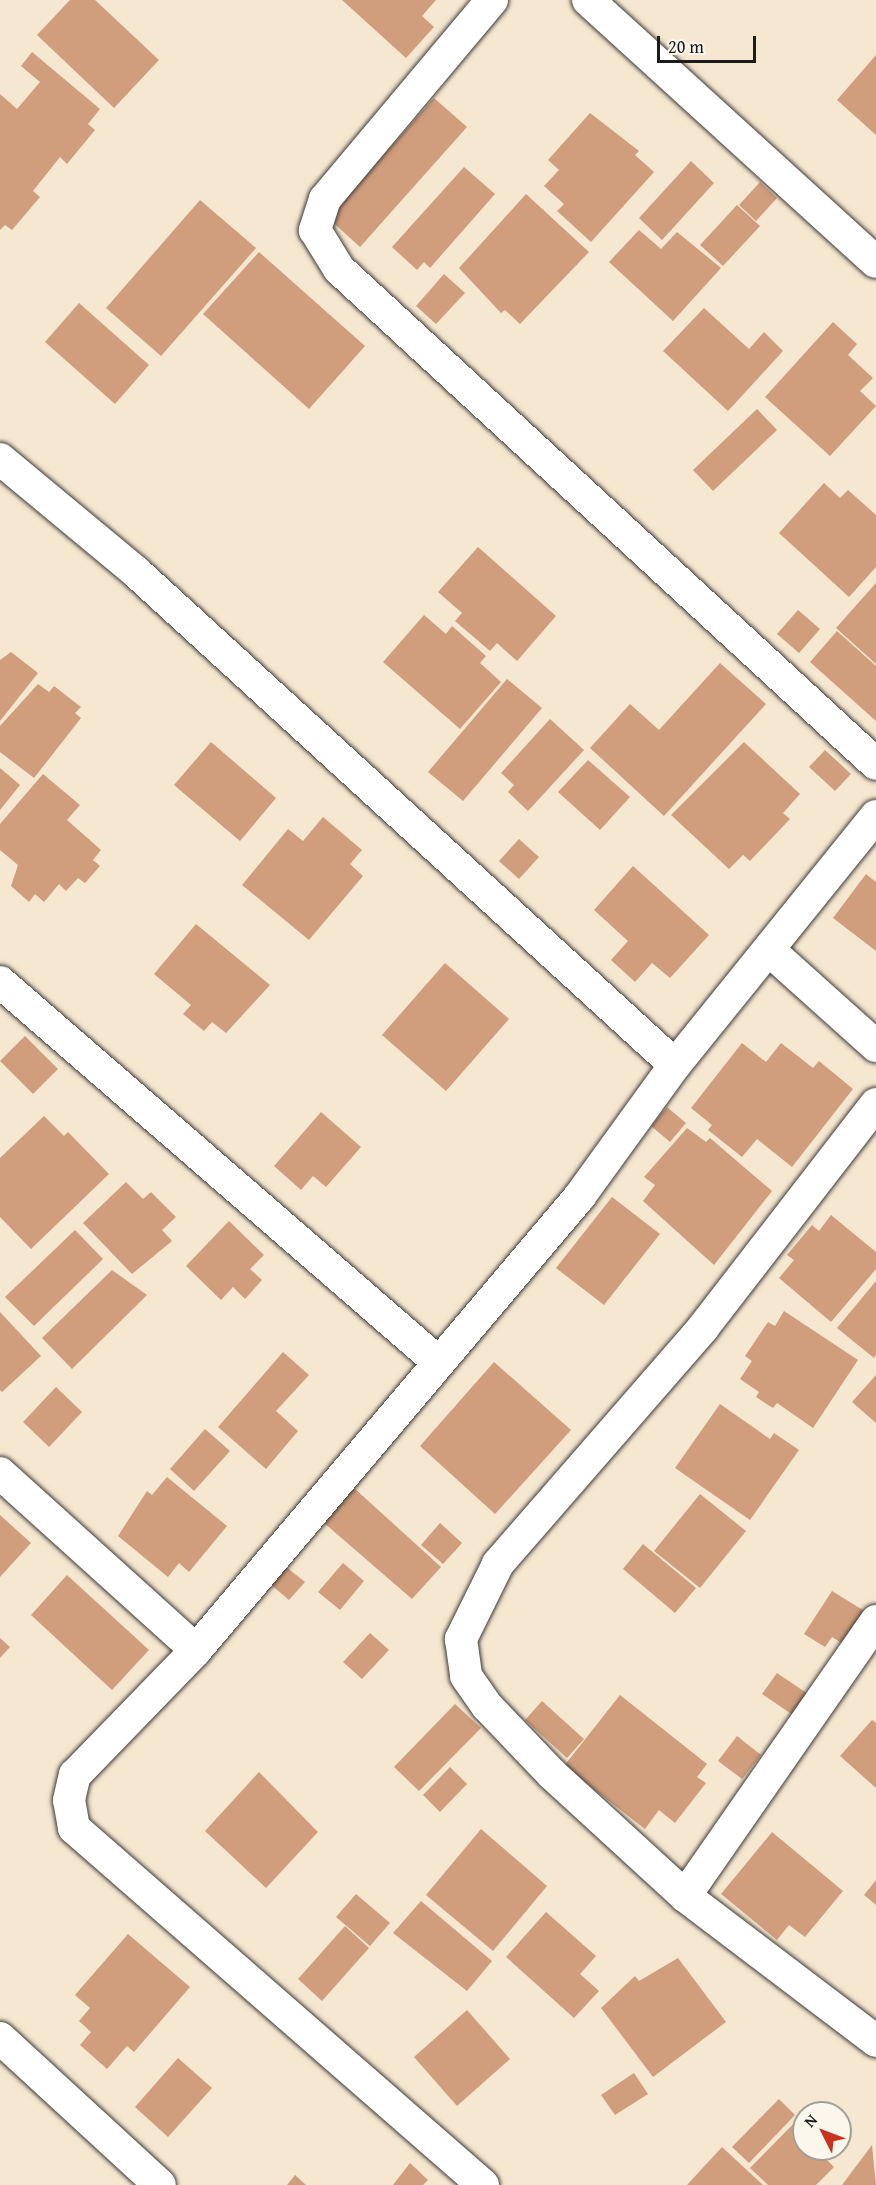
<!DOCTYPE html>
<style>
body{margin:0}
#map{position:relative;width:876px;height:2185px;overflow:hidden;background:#f6e7d0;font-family:"Gentium Book Plus",serif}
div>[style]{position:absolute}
.building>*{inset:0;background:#d09e7d}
.roads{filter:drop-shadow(0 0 2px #3d3a37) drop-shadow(0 0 2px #3d3a37)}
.minor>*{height:32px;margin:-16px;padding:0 16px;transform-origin:16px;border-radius:16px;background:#fff}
span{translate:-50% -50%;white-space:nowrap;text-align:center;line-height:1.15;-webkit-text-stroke:4.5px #fbf7ec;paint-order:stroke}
.north{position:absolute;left:792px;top:2101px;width:60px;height:60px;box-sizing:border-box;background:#fbf7ec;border:2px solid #a29f99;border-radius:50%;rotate:312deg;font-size:16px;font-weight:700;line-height:24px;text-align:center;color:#1c1c1c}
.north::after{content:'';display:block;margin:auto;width:21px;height:27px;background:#c8321e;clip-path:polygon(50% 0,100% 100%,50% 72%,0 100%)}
.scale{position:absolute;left:657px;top:36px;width:99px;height:27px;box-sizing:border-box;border:3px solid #1c1c1c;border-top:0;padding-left:8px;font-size:18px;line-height:21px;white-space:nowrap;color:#1c1c1c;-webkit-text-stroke:4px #fbf7ec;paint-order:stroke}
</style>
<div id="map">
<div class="building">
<div style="clip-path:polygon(70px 0,95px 0,159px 60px,114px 108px,37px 35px)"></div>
<div style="clip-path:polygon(342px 0,436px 0,422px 16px,434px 27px,406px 58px)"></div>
<div style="clip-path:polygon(32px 52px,100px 109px,88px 124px,95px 130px,67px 164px,60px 157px,33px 191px,40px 197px,12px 230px,5px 225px,0 230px,0 94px,17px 109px,40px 82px,21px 66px)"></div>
<div style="clip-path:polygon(876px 55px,876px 135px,837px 100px)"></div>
<div style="clip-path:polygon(434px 98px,467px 127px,360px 247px,328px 218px)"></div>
<div style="clip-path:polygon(590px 113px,639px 151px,635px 155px,654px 172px,591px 242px,557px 211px,564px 204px,544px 186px,559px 170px,548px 160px)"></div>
<div style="clip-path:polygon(691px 161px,714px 183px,662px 240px,639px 218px)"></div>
<div style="clip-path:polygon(464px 167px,495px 194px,430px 268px,424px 262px,417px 270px,392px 247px)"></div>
<div style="clip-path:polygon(760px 182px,777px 198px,756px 221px,739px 205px)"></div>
<div style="clip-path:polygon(526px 194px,589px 252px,520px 324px,505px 310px,501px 313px,459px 268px)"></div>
<div style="clip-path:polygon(200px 200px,256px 248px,161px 356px,106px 308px)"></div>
<div style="clip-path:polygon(737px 205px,760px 226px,723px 266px,700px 245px)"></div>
<div style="clip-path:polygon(639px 230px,661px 249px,677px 232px,721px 268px,673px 321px,609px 262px)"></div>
<div style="clip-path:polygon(259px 252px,365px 346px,309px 409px,203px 314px)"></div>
<div style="clip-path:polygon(444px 274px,465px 293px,436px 324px,416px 306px)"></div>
<div style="clip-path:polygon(79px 303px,149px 365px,115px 404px,45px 342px)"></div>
<div style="clip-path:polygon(704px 308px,749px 349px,764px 332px,783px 351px,728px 411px,663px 351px)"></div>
<div style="clip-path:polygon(833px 322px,857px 344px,848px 355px,873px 378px,860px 391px,876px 406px,830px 456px,765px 397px)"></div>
<div style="clip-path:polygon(757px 409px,777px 430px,713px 491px,693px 470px)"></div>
<div style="clip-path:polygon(824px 483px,840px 498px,848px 490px,876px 515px,876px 567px,849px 597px,779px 533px)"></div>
<div style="clip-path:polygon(478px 547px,556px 616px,517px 661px,497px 643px,490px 651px,455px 621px,462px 613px,438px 592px)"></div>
<div style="clip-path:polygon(876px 583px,876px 664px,836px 628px)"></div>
<div style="clip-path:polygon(798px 610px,820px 629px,799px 653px,777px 634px)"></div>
<div style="clip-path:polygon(424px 615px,446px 634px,452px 626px,486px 656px,480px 663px,501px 682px,460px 729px,383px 662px)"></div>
<div style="clip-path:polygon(837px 631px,876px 666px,876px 721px,810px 662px)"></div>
<div style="clip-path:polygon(11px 652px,38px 673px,0 721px,0 660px)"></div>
<div style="clip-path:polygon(720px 663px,766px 704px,664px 816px,590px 748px,630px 704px,659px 730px)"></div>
<div style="clip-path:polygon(507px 679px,542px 708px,463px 801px,428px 772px)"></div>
<div style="clip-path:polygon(38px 684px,49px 692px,54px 686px,81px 707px,75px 713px,81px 718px,34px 778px,0 752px,0 726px)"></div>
<div style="clip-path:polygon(550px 719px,584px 750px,528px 811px,508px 792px,514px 785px,501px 773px)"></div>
<div style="clip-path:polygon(211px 742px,276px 798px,240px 841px,174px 785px)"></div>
<div style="clip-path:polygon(744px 742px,800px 794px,783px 813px,790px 819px,750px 861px,743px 855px,729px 869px,671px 815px)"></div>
<div style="clip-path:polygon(825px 750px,851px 774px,835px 791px,809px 767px)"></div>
<div style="clip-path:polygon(588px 760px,630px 797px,600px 830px,558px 792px)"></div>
<div style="clip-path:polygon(0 768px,20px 785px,0 810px)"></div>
<div style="clip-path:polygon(43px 774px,80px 805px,67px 820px,101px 850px,93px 860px,100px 866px,85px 883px,78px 878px,66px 891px,59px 884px,44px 902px,35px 894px,29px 902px,11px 886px,18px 865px,0 850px,0 824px)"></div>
<div style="clip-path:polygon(323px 817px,362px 850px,350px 864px,363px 876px,309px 940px,242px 885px,288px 829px,303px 841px)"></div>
<div style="clip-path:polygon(519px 839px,539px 857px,519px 879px,499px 861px)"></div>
<div style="clip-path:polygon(633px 866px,709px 935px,670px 978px,652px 963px,635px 982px,611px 960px,628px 941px,594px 910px)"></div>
<div style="clip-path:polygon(866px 874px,876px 882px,876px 951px,833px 918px)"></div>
<div style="clip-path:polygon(196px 924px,270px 985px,226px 1033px,212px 1022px,204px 1031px,183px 1014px,191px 1005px,154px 974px)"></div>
<div style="clip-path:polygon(445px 963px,509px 1019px,446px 1091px,382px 1035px)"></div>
<div style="clip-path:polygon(25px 1036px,58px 1069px,33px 1094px,0 1061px)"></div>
<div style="clip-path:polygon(742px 1043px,766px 1062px,781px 1043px,813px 1068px,819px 1061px,853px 1089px,792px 1167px,757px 1139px,742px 1157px,708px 1130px,712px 1125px,691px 1108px)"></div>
<div style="clip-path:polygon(667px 1107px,686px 1123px,670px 1142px,651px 1126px)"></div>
<div style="clip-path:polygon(321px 1112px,361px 1147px,326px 1187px,313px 1176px,301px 1190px,274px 1166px)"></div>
<div style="clip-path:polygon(44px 1116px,64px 1136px,68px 1132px,109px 1174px,31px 1249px,0 1217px,0 1158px)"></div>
<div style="clip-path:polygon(687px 1128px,706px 1142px,710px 1138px,772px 1191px,714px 1265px,643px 1201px,655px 1185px,644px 1177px)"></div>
<div style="clip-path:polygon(126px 1182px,143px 1199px,151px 1192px,176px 1217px,162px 1230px,172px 1241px,132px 1274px,83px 1223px)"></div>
<div style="clip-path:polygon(612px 1197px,660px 1234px,604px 1305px,556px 1268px)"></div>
<div style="clip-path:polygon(831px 1215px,876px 1252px,876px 1269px,831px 1322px,779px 1278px,794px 1260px,787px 1255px,812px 1225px,819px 1231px)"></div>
<div style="clip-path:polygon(229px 1221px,264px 1255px,250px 1269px,262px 1280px,245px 1299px,233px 1287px,221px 1300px,186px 1266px)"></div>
<div style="clip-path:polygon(75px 1230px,103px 1259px,34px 1326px,5px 1297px)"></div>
<div style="clip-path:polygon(112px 1270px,147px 1295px,72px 1369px,42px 1338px)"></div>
<div style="clip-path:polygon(876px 1281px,876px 1355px,874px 1358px,837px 1328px)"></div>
<div style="clip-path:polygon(784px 1311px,858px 1360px,813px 1428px,777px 1403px,773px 1408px,756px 1397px,759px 1392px,740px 1379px,752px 1361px,745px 1356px,768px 1322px,775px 1326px)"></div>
<div style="clip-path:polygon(0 1312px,41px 1356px,2px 1392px,0 1390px)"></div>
<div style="clip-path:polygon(283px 1352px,309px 1375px,276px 1411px,298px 1431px,266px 1469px,218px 1427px)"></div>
<div style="clip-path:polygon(494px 1362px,571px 1430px,495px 1514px,420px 1446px)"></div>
<div style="clip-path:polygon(876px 1375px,876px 1423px,852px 1402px)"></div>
<div style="clip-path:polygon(56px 1387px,82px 1412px,49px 1447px,23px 1422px)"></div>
<div style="clip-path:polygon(720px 1404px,770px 1439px,774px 1433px,799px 1450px,750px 1520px,675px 1468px)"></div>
<div style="clip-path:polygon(205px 1429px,230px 1451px,194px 1491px,170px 1469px)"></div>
<div style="clip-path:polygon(167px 1477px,227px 1526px,189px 1572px,179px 1563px,168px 1577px,118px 1536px,147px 1491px,152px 1495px)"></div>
<div style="clip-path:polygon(354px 1488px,441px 1567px,412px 1599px,323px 1522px)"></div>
<div style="clip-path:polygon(700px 1494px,746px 1531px,700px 1588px,654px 1551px)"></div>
<div style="clip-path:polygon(0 1515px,31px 1543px,0 1577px)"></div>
<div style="clip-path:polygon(440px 1523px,462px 1543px,443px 1564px,421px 1545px)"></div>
<div style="clip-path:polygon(643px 1544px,696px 1588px,675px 1613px,623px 1569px)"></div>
<div style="clip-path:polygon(343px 1563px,364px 1581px,340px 1610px,318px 1592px)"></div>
<div style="clip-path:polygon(285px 1566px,305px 1582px,289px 1600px,270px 1584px)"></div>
<div style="clip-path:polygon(67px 1575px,149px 1650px,112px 1690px,31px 1615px)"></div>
<div style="clip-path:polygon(832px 1591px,871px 1615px,850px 1648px,832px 1637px,825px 1647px,804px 1634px)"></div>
<div style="clip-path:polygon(370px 1633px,389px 1650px,362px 1679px,343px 1662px)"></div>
<div style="clip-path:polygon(0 1638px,10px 1647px,0 1658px)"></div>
<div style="clip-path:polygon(777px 1673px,808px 1694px,793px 1715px,762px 1694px)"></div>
<div style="clip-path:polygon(620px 1695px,707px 1764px,697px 1777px,706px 1783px,675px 1823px,659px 1810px,645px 1829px,564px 1766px)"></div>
<div style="clip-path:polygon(542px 1701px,584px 1739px,567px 1758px,525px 1720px)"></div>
<div style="clip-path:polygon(455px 1704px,481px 1728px,419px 1791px,394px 1767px)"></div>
<div style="clip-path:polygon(872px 1720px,876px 1723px,876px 1788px,840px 1756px)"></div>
<div style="clip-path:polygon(737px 1736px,761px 1755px,742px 1779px,718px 1761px)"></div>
<div style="clip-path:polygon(450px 1767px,467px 1784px,440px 1812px,423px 1795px)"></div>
<div style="clip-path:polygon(259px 1772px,318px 1832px,266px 1888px,205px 1831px)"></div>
<div style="clip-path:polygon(481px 1829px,547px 1886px,493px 1951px,426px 1895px)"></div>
<div style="clip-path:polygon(772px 1832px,843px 1891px,805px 1937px,789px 1925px,777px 1940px,721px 1894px)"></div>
<div style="clip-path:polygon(876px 1880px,876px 1905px,864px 1895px)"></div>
<div style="clip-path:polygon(356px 1894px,390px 1923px,370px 1946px,336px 1917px)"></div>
<div style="clip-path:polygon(421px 1901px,492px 1961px,467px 1991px,393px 1933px)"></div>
<div style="clip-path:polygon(546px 1912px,596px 1956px,580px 1974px,599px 1991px,574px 2018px,506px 1957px)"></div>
<div style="clip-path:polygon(345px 1926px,369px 1948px,322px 2001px,298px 1979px)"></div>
<div style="clip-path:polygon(128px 1934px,190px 1987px,134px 2052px,127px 2046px,107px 2069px,80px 2045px,91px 2032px,79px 2021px,90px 2008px,75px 1995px)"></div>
<div style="clip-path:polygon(678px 1958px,726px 2022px,653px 2077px,601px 2008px,635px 1976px,639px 1981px)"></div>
<div style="clip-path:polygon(467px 2010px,510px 2059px,457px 2106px,414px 2057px)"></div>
<div style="clip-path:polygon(178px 2058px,212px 2088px,168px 2137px,135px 2107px)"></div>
<div style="clip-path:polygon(634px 2073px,648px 2094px,615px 2115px,601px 2095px)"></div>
<div style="clip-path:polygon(779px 2099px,795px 2115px,749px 2163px,732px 2147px)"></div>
<div style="clip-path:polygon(803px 2114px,804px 2149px,824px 2149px,820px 2153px,834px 2167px,816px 2185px,768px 2185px,750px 2168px)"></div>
<div style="clip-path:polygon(872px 2145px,876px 2185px,842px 2185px)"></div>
<div style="clip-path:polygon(722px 2147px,763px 2185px,687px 2185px)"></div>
<div style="clip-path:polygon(410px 2163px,428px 2180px,423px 2185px,393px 2185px)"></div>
<div style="clip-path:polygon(295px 2175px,306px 2185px,287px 2185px)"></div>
</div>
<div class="roads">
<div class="minor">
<div style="left:492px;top:0;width:260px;rotate:130deg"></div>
<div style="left:325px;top:199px;width:33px;rotate:108deg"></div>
<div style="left:315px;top:230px;width:46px;rotate:58.4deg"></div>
<div style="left:339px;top:269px;width:730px;rotate:42.67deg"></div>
<div style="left:588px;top:0;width:389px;rotate:42.3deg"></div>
<div style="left:0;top:459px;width:177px;rotate:39.7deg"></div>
<div style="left:136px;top:572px;width:730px;rotate:42.45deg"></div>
<div style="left:769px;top:950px;width:144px;rotate:41.9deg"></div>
<div style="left:0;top:982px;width:580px;rotate:40.94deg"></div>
<div style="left:876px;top:1104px;width:283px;rotate:127.7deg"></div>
<div style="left:703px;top:1328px;width:313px;rotate:131deg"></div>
<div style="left:498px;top:1564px;width:84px;rotate:116.3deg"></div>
<div style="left:461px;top:1639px;width:37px;rotate:82deg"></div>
<div style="left:466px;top:1676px;width:37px;rotate:55deg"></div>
<div style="left:487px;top:1706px;width:94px;rotate:46.3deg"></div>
<div style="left:552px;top:1774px;width:180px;rotate:42.5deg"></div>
<div style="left:685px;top:1896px;width:240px;rotate:37.2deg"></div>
<div style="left:0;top:1473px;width:264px;rotate:42.1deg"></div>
<div style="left:685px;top:1896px;width:335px;rotate:-55.2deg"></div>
<div style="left:0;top:2038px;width:217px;rotate:42.6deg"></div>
<div style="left:483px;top:2185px;width:543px;rotate:-138.88deg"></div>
<div style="left:74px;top:1828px;width:28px;rotate:-100deg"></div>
<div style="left:69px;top:1800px;width:26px;rotate:-77deg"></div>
<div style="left:75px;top:1775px;width:174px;rotate:-45.9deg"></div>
<div style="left:196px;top:1650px;width:595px;rotate:-49.77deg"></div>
<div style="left:580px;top:1196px;width:162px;rotate:-54.1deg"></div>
<div style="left:675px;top:1065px;width:320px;rotate:-51.1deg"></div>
</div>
</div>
<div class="north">N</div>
<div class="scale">20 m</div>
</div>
